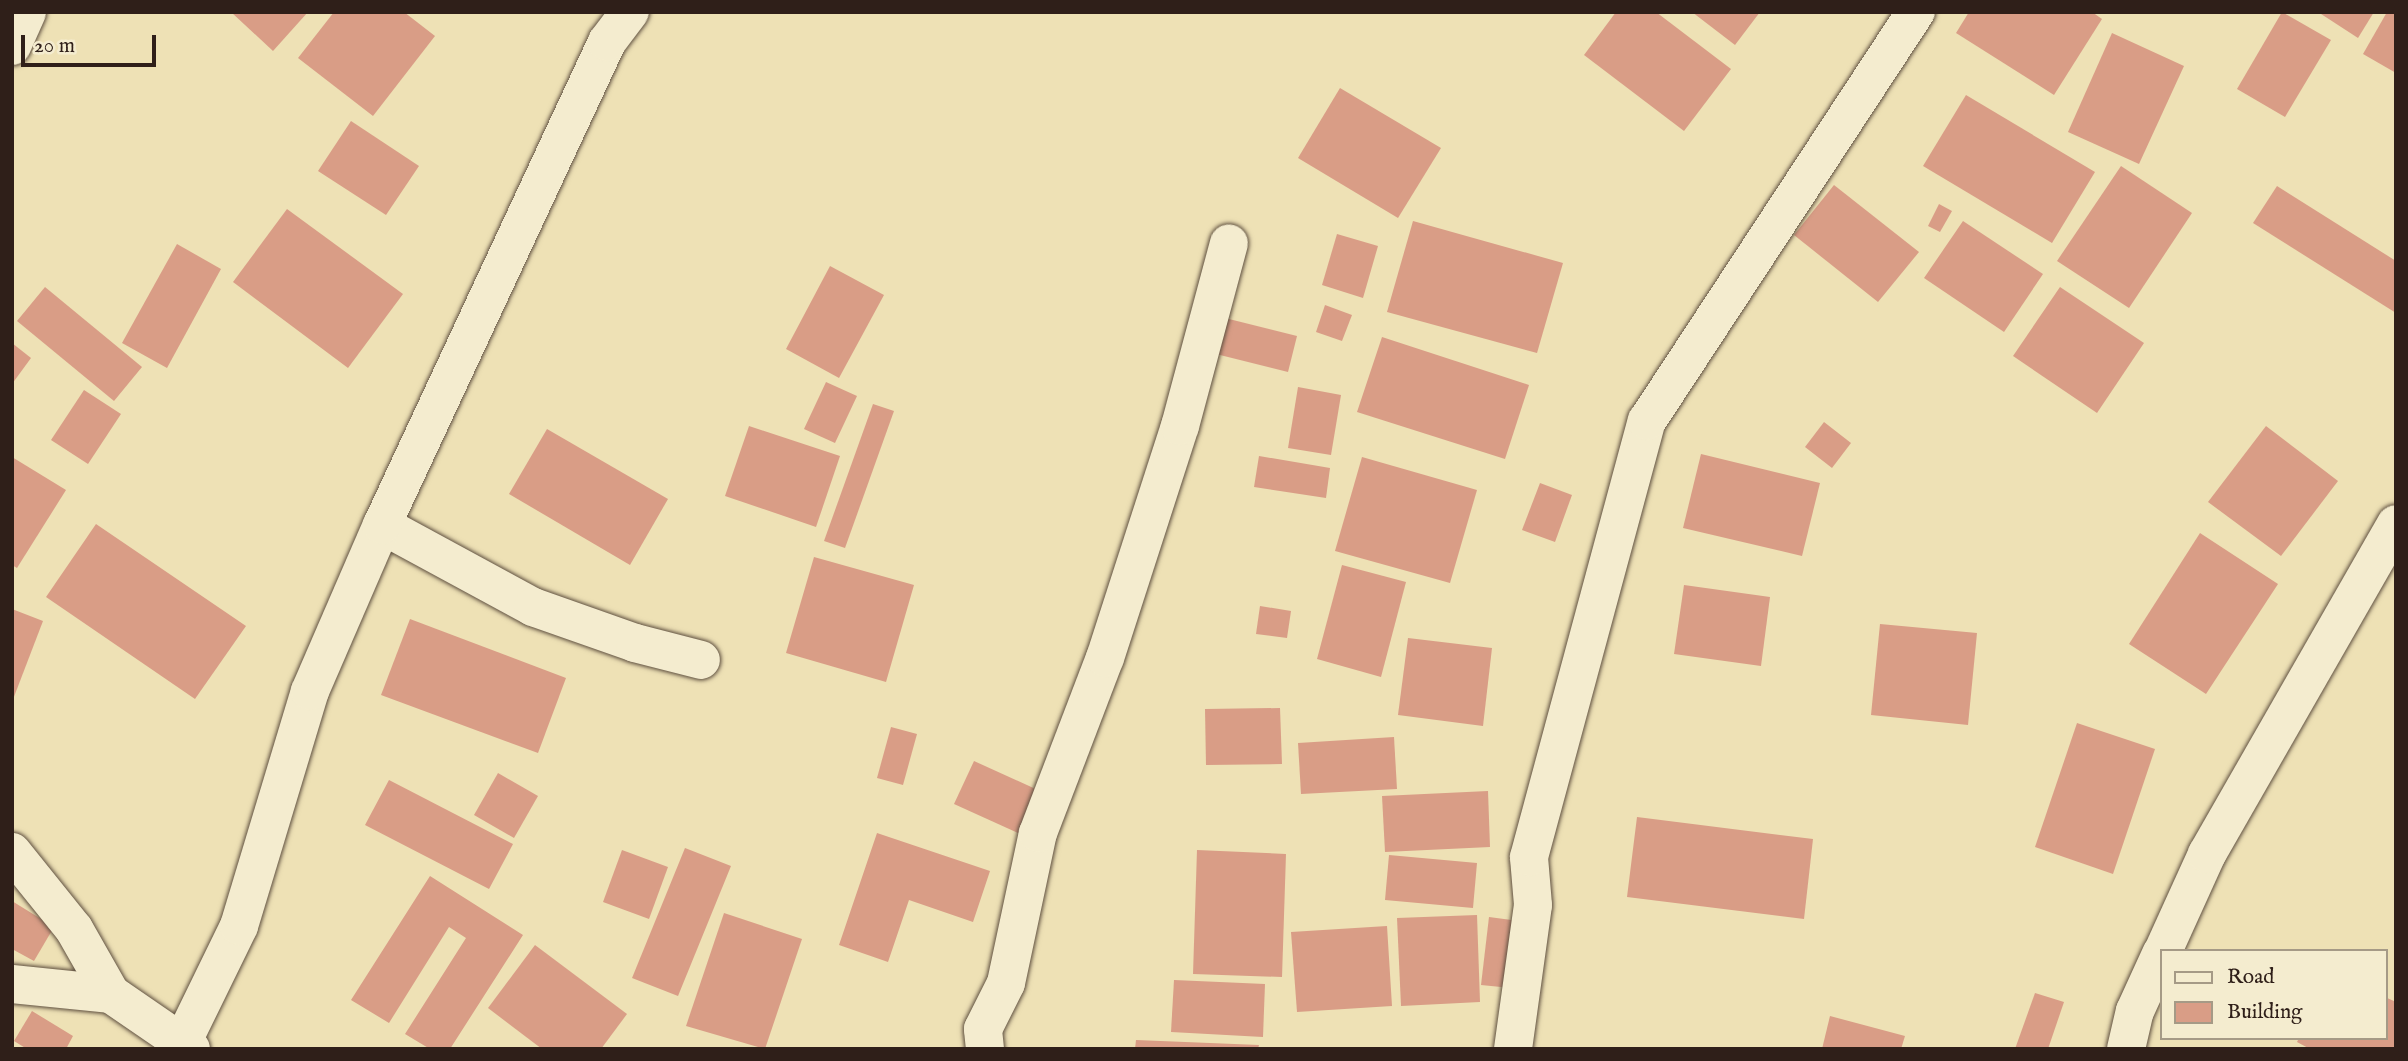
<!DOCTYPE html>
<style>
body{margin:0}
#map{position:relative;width:2408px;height:1061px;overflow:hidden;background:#eee1b5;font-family:"IM FELL English",serif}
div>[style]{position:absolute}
.building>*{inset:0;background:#d99d86}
.roads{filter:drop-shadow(0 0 2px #5f5040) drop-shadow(0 0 2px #5f5040)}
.street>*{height:38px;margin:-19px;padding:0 19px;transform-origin:19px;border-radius:19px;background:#f4eccf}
span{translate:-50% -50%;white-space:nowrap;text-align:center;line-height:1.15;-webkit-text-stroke:7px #f4eccf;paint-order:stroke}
.frame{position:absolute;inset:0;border:14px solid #2f1f19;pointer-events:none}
.legend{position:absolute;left:2160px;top:949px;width:228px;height:91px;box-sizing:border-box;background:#f4eccf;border:2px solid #a59a86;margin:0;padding:9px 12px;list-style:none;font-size:21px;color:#2f1f19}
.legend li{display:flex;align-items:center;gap:14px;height:35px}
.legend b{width:35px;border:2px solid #a59a86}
.scale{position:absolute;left:21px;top:35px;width:135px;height:32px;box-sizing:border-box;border:4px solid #2f1f19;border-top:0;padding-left:9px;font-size:21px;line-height:24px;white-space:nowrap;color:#2f1f19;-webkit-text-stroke:5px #f4eccf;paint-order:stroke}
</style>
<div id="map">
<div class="building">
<div style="clip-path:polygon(231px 12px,308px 12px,273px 51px)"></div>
<div style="clip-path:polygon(334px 12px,404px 12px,435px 36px,373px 116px,298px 58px)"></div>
<div style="clip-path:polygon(1616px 12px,1656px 12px,1731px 69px,1684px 131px,1584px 55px)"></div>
<div style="clip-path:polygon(1692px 12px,1760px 12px,1735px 45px)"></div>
<div style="clip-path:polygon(1969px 12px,2092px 12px,2102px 19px,2054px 95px,1956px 33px)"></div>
<div style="clip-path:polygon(2282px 12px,2331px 40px,2285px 117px,2237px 89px)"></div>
<div style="clip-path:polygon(2318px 12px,2374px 12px,2358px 38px)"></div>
<div style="clip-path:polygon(2387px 12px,2396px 12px,2396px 73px,2363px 54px)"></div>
<div style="clip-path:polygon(2112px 33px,2184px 66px,2139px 164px,2068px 132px)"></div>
<div style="clip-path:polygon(1340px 88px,1441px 148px,1398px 218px,1298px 158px)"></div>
<div style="clip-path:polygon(1966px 95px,2095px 172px,2052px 243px,1923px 166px)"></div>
<div style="clip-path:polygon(351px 121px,419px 166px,386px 215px,318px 171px)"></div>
<div style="clip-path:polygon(2121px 166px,2192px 213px,2129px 308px,2057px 261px)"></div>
<div style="clip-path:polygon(1834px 185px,1919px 252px,1878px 302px,1794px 235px)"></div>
<div style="clip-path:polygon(2277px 186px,2396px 261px,2396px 313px,2253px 223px)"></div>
<div style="clip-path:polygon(1939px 204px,1952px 211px,1940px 232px,1928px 226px)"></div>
<div style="clip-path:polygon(287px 209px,403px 294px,348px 368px,233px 282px)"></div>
<div style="clip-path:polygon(1413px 221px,1563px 263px,1537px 353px,1387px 312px)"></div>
<div style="clip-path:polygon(1963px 221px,2043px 274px,2004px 332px,1924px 278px)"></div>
<div style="clip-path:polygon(1337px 234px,1378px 246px,1363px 298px,1322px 285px)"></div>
<div style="clip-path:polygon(177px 244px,221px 269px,167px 368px,122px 343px)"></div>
<div style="clip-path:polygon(830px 266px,884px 295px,839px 378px,786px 349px)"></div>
<div style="clip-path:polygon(45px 287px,142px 367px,114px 401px,17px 321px)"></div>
<div style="clip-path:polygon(2060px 287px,2144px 343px,2097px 413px,2013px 356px)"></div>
<div style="clip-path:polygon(1325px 305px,1352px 315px,1342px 341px,1316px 332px)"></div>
<div style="clip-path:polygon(1221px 317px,1297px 336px,1288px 372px,1212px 353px)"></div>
<div style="clip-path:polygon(1382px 337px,1529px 385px,1505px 459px,1357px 412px)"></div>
<div style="clip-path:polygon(12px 343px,31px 358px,12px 384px)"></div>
<div style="clip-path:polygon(826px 382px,857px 396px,835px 443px,804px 429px)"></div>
<div style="clip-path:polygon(1298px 387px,1341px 395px,1331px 455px,1288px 448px)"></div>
<div style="clip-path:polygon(84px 390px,121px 414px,88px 464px,51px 440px)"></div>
<div style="clip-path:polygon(873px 404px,894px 411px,845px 548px,824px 541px)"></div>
<div style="clip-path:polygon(1824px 422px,1851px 443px,1832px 468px,1805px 447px)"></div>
<div style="clip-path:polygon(749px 426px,840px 456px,816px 527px,725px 496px)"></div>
<div style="clip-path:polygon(2266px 426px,2338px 481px,2281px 556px,2208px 502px)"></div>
<div style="clip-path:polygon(547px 429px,668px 499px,630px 565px,509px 494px)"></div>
<div style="clip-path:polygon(1701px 454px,1820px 483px,1802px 556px,1683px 528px)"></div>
<div style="clip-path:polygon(1259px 456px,1330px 468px,1326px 498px,1254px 487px)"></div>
<div style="clip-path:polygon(12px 457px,66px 490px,17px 568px,12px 565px)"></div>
<div style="clip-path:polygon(1362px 457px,1477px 490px,1450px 583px,1335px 551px)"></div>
<div style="clip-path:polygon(1540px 483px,1572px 495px,1555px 542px,1522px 530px)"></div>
<div style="clip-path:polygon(96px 524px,246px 626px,195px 699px,46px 597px)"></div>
<div style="clip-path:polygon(2200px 533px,2278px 584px,2206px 694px,2129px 644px)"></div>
<div style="clip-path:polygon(814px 557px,914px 585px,886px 682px,786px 653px)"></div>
<div style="clip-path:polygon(1342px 565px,1406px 582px,1381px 677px,1317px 659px)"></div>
<div style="clip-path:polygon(1684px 585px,1770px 597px,1761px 666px,1674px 654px)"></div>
<div style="clip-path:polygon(1260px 606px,1291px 611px,1287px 638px,1256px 634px)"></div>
<div style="clip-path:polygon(12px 609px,43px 621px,12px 702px)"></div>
<div style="clip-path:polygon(410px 619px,566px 678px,538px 753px,381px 695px)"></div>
<div style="clip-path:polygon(1880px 624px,1977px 633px,1968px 725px,1871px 715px)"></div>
<div style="clip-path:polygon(1408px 638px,1492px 648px,1483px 726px,1398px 715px)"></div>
<div style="clip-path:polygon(1280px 708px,1282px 764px,1206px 765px,1205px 709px)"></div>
<div style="clip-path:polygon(2077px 723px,2155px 749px,2113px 874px,2035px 847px)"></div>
<div style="clip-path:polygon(891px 727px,917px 734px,903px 785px,877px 778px)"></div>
<div style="clip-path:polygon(1394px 737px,1397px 789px,1301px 794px,1298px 743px)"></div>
<div style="clip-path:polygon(974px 761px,1040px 791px,1020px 834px,954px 804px)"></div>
<div style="clip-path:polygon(498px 773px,538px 796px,514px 838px,474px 815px)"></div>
<div style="clip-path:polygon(389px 780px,513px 844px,489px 889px,365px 825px)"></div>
<div style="clip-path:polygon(1488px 791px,1490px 847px,1385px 852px,1382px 796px)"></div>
<div style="clip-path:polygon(1637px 817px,1813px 839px,1804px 919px,1627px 897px)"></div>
<div style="clip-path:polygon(877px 833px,990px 871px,973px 922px,909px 900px,888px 962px,839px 945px)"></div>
<div style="clip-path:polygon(685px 848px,731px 866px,678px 996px,632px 978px)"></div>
<div style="clip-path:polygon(622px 850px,668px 867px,649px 919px,603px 902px)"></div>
<div style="clip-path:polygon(1197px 850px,1286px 854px,1282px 977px,1193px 974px)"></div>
<div style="clip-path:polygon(1389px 855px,1477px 863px,1473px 908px,1385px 900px)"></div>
<div style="clip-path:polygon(430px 876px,523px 935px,450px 1049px,430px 1049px,405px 1034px,466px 938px,449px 927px,389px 1023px,351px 1000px)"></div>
<div style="clip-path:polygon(12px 901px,54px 927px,34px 961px,12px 949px)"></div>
<div style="clip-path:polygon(724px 913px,802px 939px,765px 1049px,686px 1026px)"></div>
<div style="clip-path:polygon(1477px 915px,1480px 1002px,1401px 1006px,1397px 918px)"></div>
<div style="clip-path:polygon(1489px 917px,1519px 921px,1511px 988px,1481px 985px)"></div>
<div style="clip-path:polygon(1387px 926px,1392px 1006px,1297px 1012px,1291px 932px)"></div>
<div style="clip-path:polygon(535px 945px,627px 1014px,601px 1049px,542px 1049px,488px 1008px)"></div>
<div style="clip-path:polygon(1174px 980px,1265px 984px,1263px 1037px,1171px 1032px)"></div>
<div style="clip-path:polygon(2035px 993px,2064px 1002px,2048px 1049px,2015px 1049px)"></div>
<div style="clip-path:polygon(2385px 997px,2396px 1002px,2396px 1049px,2310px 1049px,2297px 1042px,2299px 1038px,2385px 1038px)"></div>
<div style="clip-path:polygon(32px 1011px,73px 1036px,66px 1049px,27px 1049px,14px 1041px)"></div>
<div style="clip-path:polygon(1830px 1016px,1905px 1036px,1901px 1049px,1822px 1049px)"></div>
<div style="clip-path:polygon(1136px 1040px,1259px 1045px,1258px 1049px,1135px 1049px)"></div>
</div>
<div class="roads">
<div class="street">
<div style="left:12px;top:46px;width:37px;rotate:-66deg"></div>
<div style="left:382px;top:525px;width:172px;rotate:28.5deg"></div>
<div style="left:533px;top:607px;width:108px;rotate:19.4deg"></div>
<div style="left:635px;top:643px;width:68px;rotate:14.4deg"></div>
<div style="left:12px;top:852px;width:99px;rotate:51.2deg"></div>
<div style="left:74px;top:929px;width:75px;rotate:60.4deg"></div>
<div style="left:111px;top:994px;width:97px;rotate:34.5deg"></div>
<div style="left:2163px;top:951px;width:107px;rotate:-65.6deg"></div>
<div style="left:2207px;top:854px;width:380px;rotate:-60.2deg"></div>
<div style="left:12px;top:984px;width:100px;rotate:5.8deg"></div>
<div style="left:182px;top:1043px;width:130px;rotate:-64deg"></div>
<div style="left:239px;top:926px;width:245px;rotate:-73.2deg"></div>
<div style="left:310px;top:691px;width:181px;rotate:-66.6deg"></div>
<div style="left:382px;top:525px;width:533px;rotate:-65.02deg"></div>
<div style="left:607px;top:42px;width:38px;rotate:-53deg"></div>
<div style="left:985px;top:1049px;width:20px;rotate:-96deg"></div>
<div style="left:983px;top:1029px;width:51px;rotate:-63.4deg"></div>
<div style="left:1006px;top:983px;width:153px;rotate:-78deg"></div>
<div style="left:1038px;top:833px;width:187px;rotate:-69.1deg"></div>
<div style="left:1105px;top:658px;width:244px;rotate:-72.1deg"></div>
<div style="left:1180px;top:426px;width:189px;rotate:-75deg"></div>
<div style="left:1513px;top:1049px;width:145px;rotate:-82.1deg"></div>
<div style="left:1533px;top:905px;width:48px;rotate:-94.8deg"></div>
<div style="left:1529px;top:857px;width:452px;rotate:-74.9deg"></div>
<div style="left:1647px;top:421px;width:490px;rotate:-56.7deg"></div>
<div style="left:2126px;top:1049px;width:39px;rotate:-77deg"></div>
<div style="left:2135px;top:1011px;width:63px;rotate:-65.5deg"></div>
</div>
</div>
<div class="frame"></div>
<ul class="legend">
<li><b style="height:9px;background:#f4eccf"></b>Road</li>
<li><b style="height:19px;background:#d99d86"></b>Building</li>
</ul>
<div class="scale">20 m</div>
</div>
